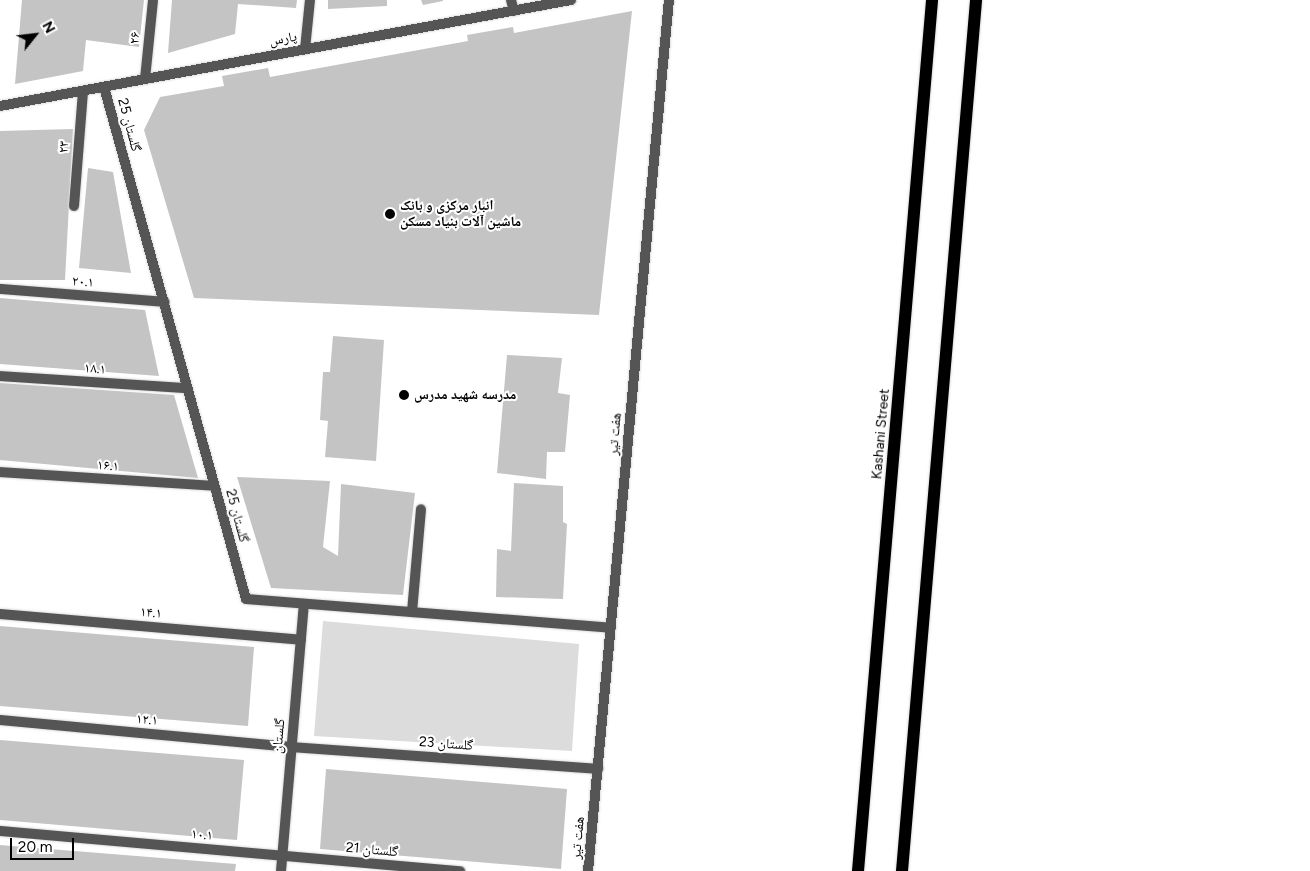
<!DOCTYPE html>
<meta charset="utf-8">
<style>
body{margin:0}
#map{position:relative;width:1310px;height:871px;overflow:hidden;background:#fff;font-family:Figtree,"Noto Naskh Arabic",sans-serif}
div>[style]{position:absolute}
.green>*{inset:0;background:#dcdcdc}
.building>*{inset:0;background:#c4c4c4}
.roads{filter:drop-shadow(0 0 1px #dbdbdb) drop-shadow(0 0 1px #dbdbdb)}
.service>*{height:10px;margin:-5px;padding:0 5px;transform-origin:5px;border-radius:5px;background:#555}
.minor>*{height:10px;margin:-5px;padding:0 5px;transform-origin:5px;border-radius:5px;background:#555}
.primary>*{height:12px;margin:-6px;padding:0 6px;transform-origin:6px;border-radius:6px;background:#000}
.dots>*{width:14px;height:14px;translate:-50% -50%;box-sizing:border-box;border:2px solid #fff;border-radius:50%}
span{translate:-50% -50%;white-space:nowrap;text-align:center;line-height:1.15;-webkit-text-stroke:4px #fff;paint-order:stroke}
.street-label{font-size:14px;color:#000}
.poi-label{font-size:14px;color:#000;font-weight:700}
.left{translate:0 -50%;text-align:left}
.north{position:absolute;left:10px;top:10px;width:50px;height:50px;-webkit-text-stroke:4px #fff;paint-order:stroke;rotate:61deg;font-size:14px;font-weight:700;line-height:20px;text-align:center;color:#000}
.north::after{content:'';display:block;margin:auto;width:18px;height:22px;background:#000;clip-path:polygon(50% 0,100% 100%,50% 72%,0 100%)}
.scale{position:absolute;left:10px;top:838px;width:64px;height:22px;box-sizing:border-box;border:2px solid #000;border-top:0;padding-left:6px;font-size:15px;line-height:18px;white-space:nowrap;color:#000;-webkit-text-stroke:4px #fff;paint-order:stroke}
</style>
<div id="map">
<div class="green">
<div style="clip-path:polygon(323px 621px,579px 644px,572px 751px,314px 736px)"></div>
</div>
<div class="building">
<div style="clip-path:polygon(22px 0,144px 0,139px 47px,86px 40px,83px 71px,15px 84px)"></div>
<div style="clip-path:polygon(172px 0,297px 0,296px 8px,238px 4px,235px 34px,168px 53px)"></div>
<div style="clip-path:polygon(328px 0,387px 0,387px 6px,328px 9px)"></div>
<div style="clip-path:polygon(421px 0,443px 0,443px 1px,423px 5px)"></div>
<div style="clip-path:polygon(632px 11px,599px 315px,194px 298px,144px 130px,160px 97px,224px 86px,222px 76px,268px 68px,270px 77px,468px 41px,467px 35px,513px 27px,514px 33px)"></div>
<div style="clip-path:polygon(73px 129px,65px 280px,0 280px,0 131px)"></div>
<div style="clip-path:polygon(88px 168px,113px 172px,131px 273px,79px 268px)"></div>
<div style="clip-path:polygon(0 298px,145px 310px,159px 376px,0 364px)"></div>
<div style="clip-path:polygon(333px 336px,384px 340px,376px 461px,325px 457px,328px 421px,320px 420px,323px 372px,330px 372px)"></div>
<div style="clip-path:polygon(507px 355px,562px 358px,558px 393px,570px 395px,565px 452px,547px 452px,546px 479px,497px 473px)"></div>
<div style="clip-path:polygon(0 383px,174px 395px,198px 478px,0 460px)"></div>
<div style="clip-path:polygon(237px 477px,330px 481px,323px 547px,338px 556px,341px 484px,415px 493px,403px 595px,271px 588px)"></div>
<div style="clip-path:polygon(514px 483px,563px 486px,563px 522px,567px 524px,563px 599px,496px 597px,497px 549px,511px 551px)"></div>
<div style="clip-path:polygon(0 626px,254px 647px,248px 726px,0 706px)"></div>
<div style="clip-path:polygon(0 740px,244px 760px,237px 840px,0 820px)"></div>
<div style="clip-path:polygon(326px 769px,567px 789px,561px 869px,320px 849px)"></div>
<div style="clip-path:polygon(0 845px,236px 864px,235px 871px,0 871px)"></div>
</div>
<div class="roads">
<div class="service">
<div style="left:74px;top:206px;width:115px;rotate:-85.5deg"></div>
<div style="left:412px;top:612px;width:103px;rotate:-85deg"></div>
</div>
<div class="minor">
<div style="left:511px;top:0;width:11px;rotate:75deg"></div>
<div style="left:305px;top:49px;width:49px;rotate:-84.2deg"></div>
<div style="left:145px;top:79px;width:79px;rotate:-84.2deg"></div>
<div style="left:104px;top:87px;width:531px;rotate:74.5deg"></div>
<div style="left:246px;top:599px;width:366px;rotate:4.5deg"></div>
<div style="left:0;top:106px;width:581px;rotate:-10.52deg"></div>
<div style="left:0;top:289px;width:165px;rotate:4.5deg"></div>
<div style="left:0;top:376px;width:187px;rotate:3.7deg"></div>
<div style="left:0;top:472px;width:214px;rotate:3.7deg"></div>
<div style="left:0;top:614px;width:302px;rotate:4.9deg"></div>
<div style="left:0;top:720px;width:293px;rotate:5.3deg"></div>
<div style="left:292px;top:747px;width:307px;rotate:4.1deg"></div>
<div style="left:0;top:831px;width:462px;rotate:5deg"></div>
<div style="left:281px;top:871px;width:268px;rotate:-85.1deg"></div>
<div style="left:588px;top:871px;width:875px;rotate:-84.69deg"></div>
</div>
<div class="primary">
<div style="left:858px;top:871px;width:874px;rotate:-85.14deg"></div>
<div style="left:902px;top:871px;width:874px;rotate:-85.14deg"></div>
</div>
</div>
<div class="dots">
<div style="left:390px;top:214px;background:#000"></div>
<div style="left:404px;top:395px;background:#000"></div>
</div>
<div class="street-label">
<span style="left:135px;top:38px;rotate:-85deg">۲۶</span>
<span style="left:283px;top:39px;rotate:-10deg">پارس</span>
<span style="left:129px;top:125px;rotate:75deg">گلستان 25</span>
<span style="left:64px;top:147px;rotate:-86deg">۲۳</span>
<span style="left:83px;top:282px;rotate:4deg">۲۰.۱</span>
<span style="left:95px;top:369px;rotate:4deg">۱۸.۱</span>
<span style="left:615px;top:434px;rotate:-85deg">هفت تیر</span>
<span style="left:881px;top:434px;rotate:-85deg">Kashani Street</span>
<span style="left:108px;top:466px;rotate:4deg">۱۶.۱</span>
<span style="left:237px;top:516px;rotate:75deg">گلستان 25</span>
<span style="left:151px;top:613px;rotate:5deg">۱۴.۱</span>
<span style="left:147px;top:720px;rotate:5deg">۱۲.۱</span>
<span style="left:279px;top:736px;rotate:-85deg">گلستان</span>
<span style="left:446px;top:744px;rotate:4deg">گلستان 23</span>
<span style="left:202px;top:835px;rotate:5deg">۱۰.۱</span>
<span style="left:578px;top:838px;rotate:-85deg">هفت تیر</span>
<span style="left:372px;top:850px;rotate:5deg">گلستان 21</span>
</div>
<div class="poi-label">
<span class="left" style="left:400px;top:214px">انبار مرکزی و بانک<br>ماشین آلات بنیاد مسکن</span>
<span class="left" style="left:414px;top:395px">مدرسه شهید مدرس</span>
</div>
<div class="north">N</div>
<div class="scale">20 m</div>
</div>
